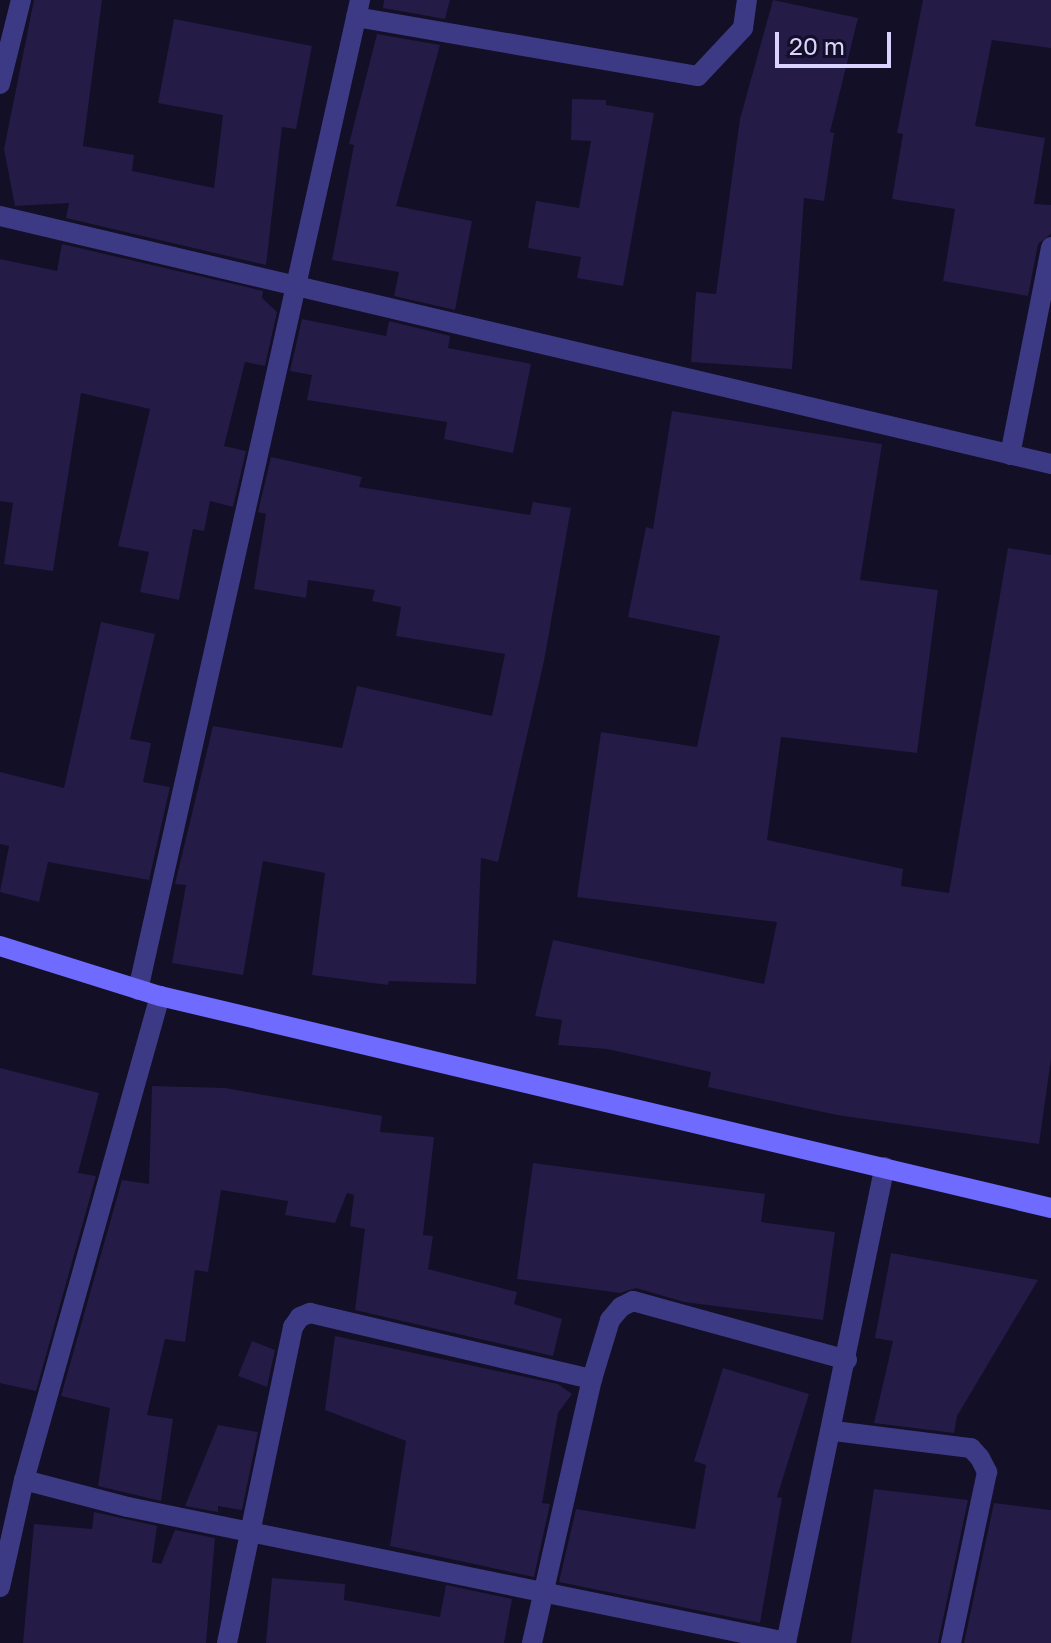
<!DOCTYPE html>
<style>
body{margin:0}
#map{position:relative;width:1051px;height:1643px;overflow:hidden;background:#130f26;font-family:"Golos Text",sans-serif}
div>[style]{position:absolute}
.building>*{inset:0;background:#241b47}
.street>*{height:20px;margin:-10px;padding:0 10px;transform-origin:10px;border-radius:10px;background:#3d3a85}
.secondary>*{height:20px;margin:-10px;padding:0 10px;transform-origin:10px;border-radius:10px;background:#6f6bff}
span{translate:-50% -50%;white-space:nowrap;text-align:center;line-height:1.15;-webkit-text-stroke:7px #130f26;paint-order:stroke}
.scale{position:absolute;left:775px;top:32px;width:116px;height:36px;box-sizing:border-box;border:4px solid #d9d4ff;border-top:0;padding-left:10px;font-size:24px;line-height:28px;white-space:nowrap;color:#d9d4ff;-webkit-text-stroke:6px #130f26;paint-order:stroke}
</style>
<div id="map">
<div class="building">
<div style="clip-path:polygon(34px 0,102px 0,83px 146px,134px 155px,132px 171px,214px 188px,223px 115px,158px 103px,174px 19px,312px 46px,296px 129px,282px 127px,266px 265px,66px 218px,69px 203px,15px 206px,4px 149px)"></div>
<div style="clip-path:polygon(384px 0,450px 0,445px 19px,383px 8px)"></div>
<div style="clip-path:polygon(773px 0,858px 18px,830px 132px,834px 133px,824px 201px,804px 198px,792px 369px,691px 362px,696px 292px,716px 294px,740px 119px)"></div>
<div style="clip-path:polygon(923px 0,1051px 0,1051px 48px,992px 40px,975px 126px,1045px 138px,1034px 204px,1051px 205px,1051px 234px,1038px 244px,1028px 296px,943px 281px,955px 209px,892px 199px,903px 134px,897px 133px)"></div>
<div style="clip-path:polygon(377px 34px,440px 45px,396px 206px,472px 221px,455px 310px,394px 296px,399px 272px,332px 260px,354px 145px,349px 144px)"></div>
<div style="clip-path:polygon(572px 99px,606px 100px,606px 105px,654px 113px,623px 286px,577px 278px,581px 257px,528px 248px,536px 201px,579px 208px,591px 141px,571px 140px)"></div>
<div style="clip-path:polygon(62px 244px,263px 291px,262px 298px,277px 312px,265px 366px,245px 362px,224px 446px,246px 451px,233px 507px,210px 501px,204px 531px,193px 529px,179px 600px,140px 592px,149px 552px,118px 546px,150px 409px,81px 393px,53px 571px,4px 564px,13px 503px,0 501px,0 259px,57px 271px)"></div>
<div style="clip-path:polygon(302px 319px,386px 336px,389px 321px,450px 336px,448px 348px,531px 364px,513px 453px,444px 439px,447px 422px,307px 400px,312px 375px,290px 371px)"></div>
<div style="clip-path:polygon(672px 411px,882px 444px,860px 580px,938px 590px,917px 753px,781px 737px,767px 840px,903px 869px,901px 886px,949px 893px,1008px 548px,1051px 555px,1051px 1059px,1039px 1144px,837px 1115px,708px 1087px,711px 1072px,607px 1049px,558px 1045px,562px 1020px,535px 1016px,553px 940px,764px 984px,777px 922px,577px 897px,601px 732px,697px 747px,720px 636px,628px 617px,646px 527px,653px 529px)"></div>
<div style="clip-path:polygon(271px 457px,362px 477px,359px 487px,530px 515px,533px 502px,571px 508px,544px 661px,498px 862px,481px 858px,476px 984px,389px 981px,388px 985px,312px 975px,325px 873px,263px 861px,243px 975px,172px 963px,186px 885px,175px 884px,213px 726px,342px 748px,357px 686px,492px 716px,505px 654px,396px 636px,401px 607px,372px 601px,375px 590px,308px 580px,306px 598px,254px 589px,266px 514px,258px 512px)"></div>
<div style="clip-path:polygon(101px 622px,155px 634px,130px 739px,151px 743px,143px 782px,170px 787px,149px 880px,48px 862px,39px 902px,0 892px,9px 846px,0 844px,0 772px,64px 788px)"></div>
<div style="clip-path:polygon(0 1068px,99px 1093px,78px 1173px,96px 1176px,36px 1391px,0 1383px)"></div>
<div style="clip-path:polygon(152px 1086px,225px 1088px,382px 1116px,380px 1132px,434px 1137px,423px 1235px,433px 1236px,428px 1269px,517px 1292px,514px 1304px,562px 1319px,553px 1356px,355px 1310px,365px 1229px,350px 1226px,354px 1195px,347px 1193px,335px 1223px,285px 1215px,288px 1201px,221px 1190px,208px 1272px,195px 1270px,185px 1342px,165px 1339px,147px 1415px,173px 1419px,161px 1501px,98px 1486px,110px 1408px,61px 1396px,122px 1180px,149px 1184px)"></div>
<div style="clip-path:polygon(533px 1163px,765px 1194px,761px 1222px,835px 1232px,823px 1320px,684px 1302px,636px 1288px,620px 1293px,517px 1279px)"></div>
<div style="clip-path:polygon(891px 1253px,1038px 1280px,957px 1416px,954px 1433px,874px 1423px,893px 1341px,875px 1338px)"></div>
<div style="clip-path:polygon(335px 1336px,558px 1384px,572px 1394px,558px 1413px,542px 1503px,550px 1504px,534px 1577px,390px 1546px,406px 1441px,325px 1410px)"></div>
<div style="clip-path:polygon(252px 1341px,275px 1350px,267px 1387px,238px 1376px)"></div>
<div style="clip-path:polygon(723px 1368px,809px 1394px,777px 1497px,782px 1498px,760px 1623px,559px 1582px,576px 1509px,695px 1529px,706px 1465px,694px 1461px)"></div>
<div style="clip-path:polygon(218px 1425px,258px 1432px,242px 1510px,218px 1506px,218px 1512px,185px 1506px)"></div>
<div style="clip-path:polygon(874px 1489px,968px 1500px,938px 1643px,851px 1643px)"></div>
<div style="clip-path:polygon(994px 1503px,1051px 1510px,1051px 1643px,964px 1643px)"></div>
<div style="clip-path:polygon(94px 1512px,157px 1526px,152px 1562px,161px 1564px,175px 1530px,215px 1538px,206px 1643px,23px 1643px,34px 1524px,92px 1529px)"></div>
<div style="clip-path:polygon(272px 1578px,345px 1584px,344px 1600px,440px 1617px,446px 1585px,512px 1599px,504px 1643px,266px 1643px)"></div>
</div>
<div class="street">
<div style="left:356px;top:17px;width:347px;rotate:9.8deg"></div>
<div style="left:698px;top:76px;width:66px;rotate:-46.8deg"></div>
<div style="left:743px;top:28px;width:28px;rotate:-82deg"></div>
<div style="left:0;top:84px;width:87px;rotate:-76deg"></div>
<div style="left:0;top:216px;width:1080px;rotate:13.28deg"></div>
<div style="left:1010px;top:455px;width:212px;rotate:-78.8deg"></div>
<div style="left:138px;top:990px;width:1015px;rotate:-77.36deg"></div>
<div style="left:834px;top:1431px;width:138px;rotate:7.1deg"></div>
<div style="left:971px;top:1448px;width:13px;rotate:48deg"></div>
<div style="left:980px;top:1458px;width:16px;rotate:63deg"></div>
<div style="left:987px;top:1472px;width:175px;rotate:101.9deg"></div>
<div style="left:24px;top:1480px;width:107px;rotate:14.6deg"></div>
<div style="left:128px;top:1507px;width:672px;rotate:11.59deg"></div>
<div style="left:0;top:1587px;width:110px;rotate:-77.4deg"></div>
<div style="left:24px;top:1480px;width:503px;rotate:-74.31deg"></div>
<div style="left:227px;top:1643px;width:323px;rotate:-78.2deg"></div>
<div style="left:293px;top:1327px;width:12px;rotate:-55deg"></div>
<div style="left:300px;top:1317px;width:11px;rotate:-22deg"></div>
<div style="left:310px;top:1313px;width:290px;rotate:13.2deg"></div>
<div style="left:532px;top:1643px;width:271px;rotate:-77.2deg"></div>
<div style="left:592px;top:1379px;width:62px;rotate:-73deg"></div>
<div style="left:610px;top:1320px;width:17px;rotate:-50deg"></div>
<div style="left:621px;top:1307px;width:13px;rotate:-27deg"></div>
<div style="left:633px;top:1301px;width:222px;rotate:15.4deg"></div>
<div style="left:786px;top:1643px;width:486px;rotate:-78.3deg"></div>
</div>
<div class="secondary">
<div style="left:0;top:946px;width:168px;rotate:17.4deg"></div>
<div style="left:160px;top:996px;width:916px;rotate:13.38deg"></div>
</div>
<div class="scale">20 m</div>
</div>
